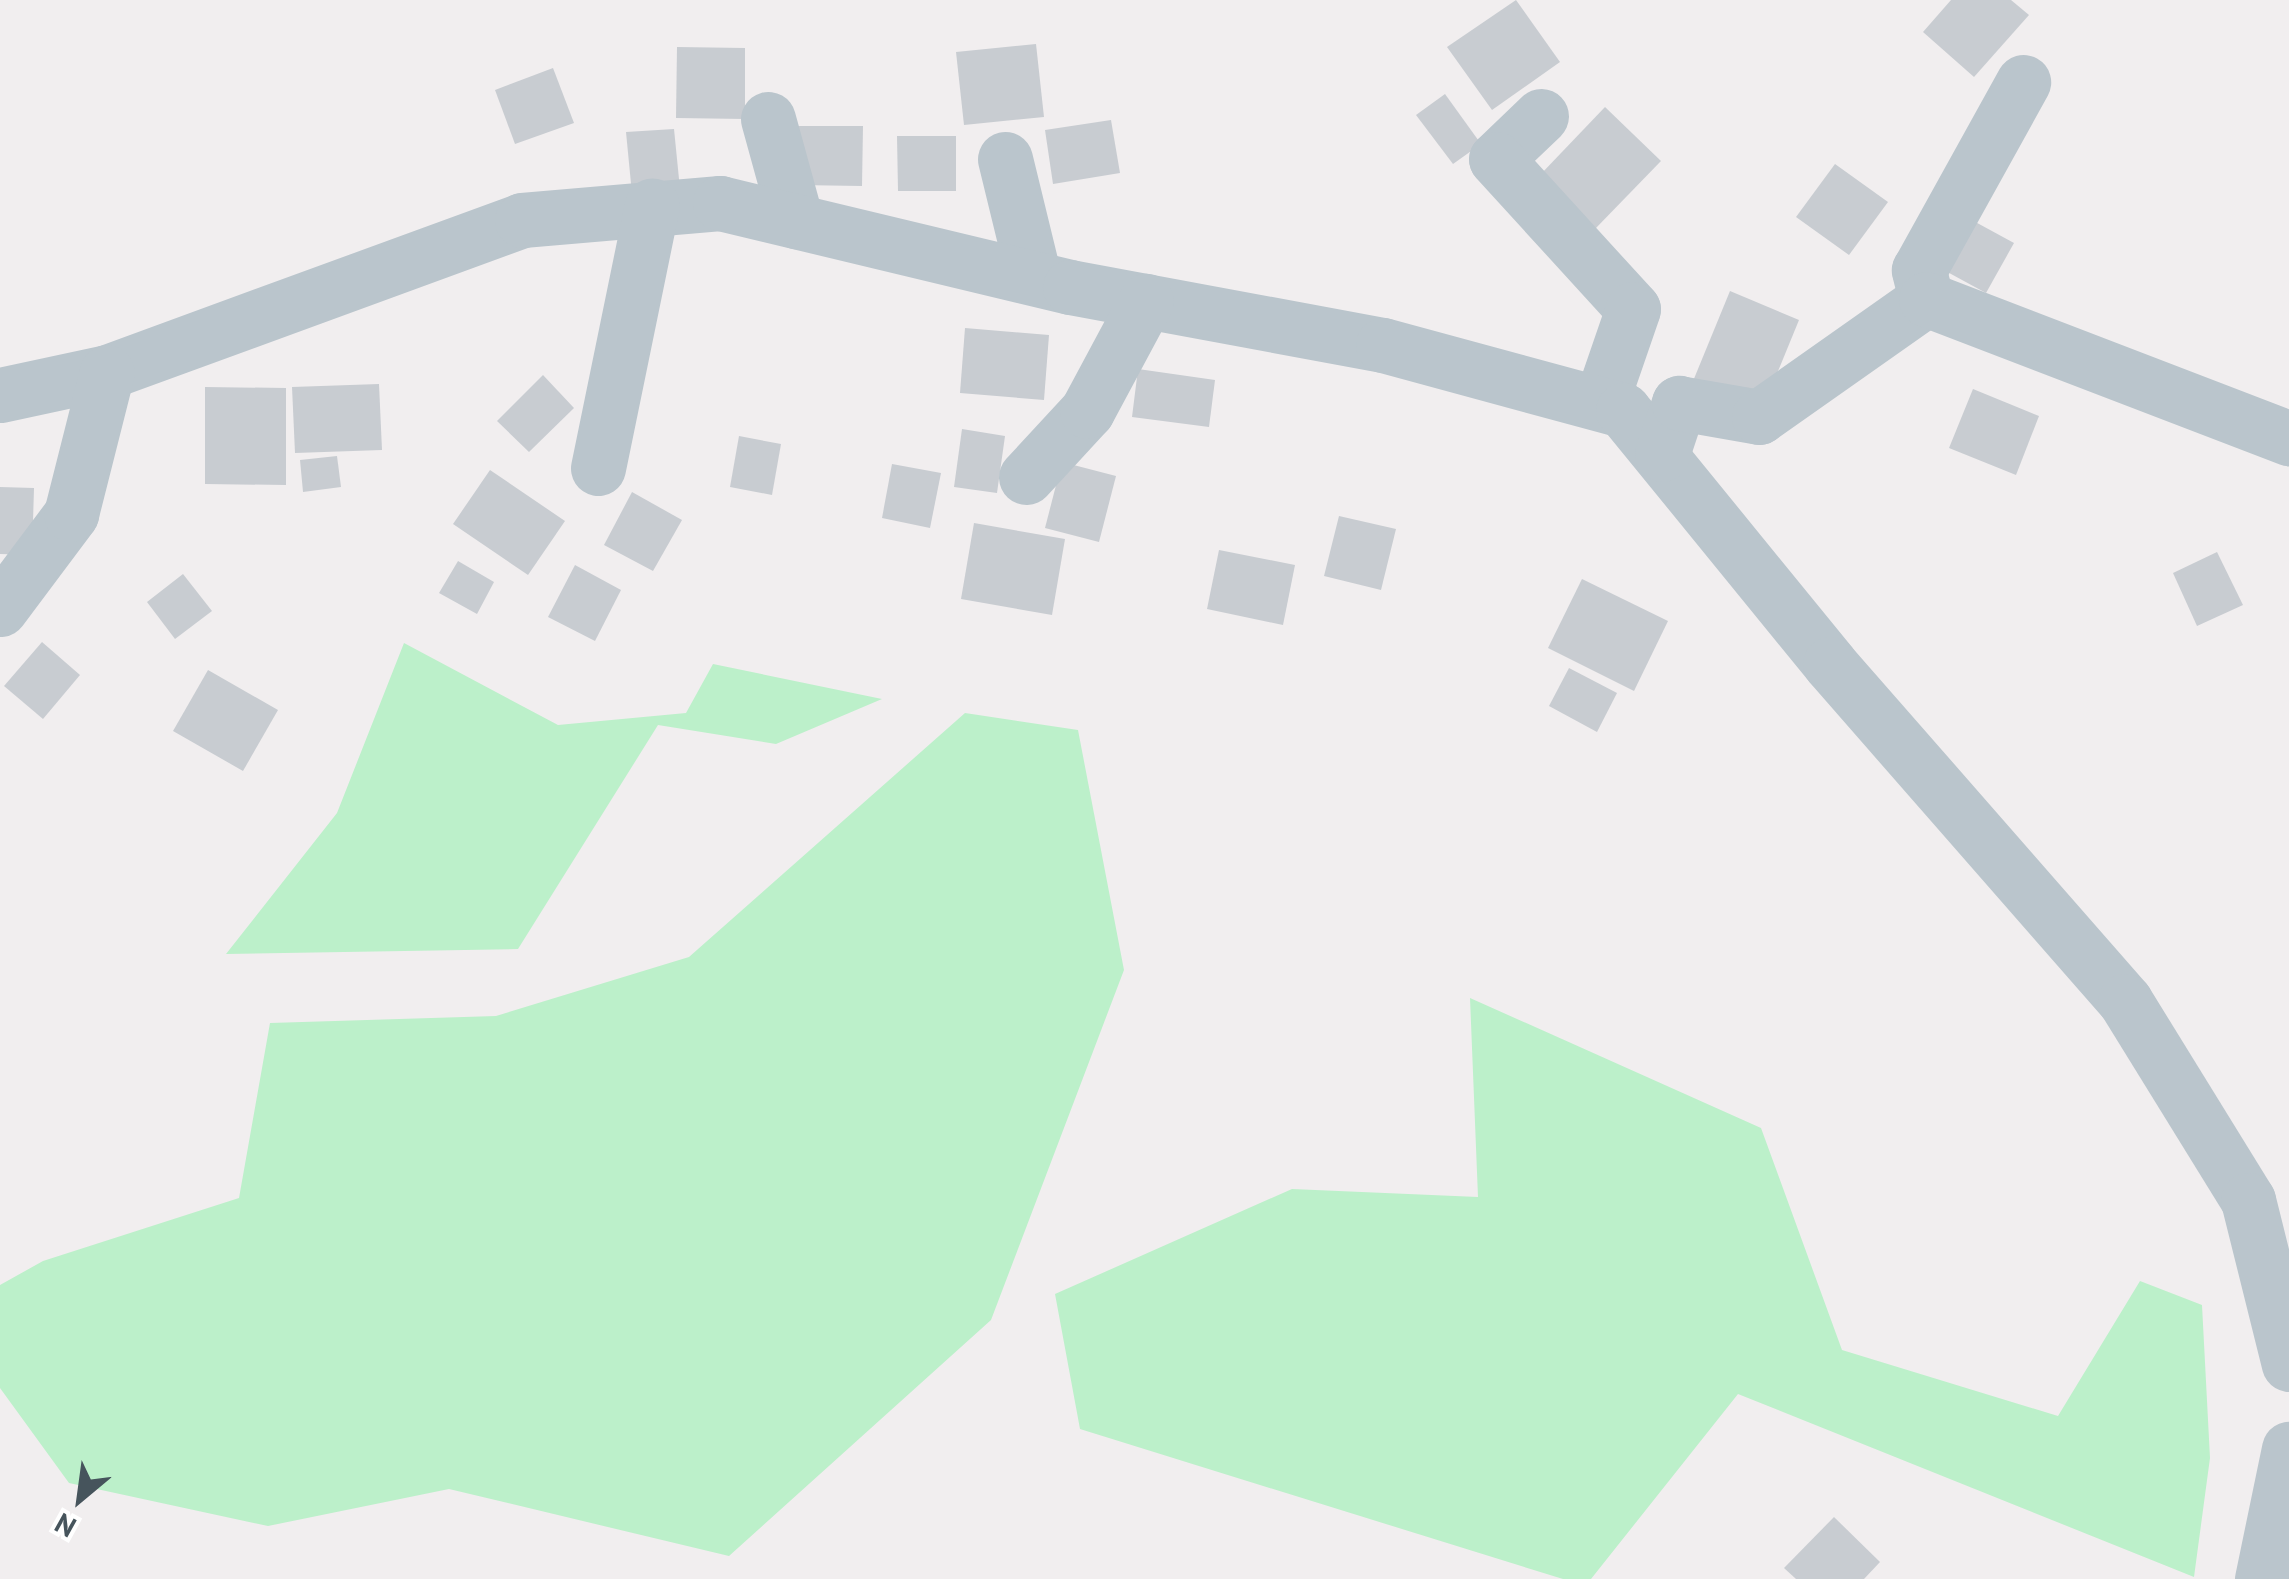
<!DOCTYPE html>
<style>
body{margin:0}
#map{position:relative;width:2289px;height:1579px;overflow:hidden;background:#f1eeef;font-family:"PT Sans",sans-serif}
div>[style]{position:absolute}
.green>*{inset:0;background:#bcf0ca}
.building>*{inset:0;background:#c8ccd1}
.minor>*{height:55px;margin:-27.5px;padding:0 27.5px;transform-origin:27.5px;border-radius:27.5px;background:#bac5cc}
span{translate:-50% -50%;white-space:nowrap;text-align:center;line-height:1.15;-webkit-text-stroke:10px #fff;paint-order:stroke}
.north{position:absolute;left:30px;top:1449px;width:100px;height:100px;-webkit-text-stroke:8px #fff;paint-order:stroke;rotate:209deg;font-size:28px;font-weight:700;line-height:40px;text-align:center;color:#46545c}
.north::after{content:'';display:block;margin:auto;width:35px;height:45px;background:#46545c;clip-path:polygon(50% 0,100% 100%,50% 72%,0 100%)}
</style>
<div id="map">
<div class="green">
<div style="clip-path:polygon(404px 643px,558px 725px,686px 713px,713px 664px,882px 699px,776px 744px,658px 725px,518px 949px,226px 954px,337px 813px)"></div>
<div style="clip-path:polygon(965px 713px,1078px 730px,1124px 970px,991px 1320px,729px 1556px,449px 1489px,268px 1526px,69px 1483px,0 1388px,0 1285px,43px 1261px,239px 1198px,270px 1023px,496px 1016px,689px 957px)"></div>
<div style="clip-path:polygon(1470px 998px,1761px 1128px,1842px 1350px,2058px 1416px,2140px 1281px,2202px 1305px,2210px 1458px,2194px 1577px,1738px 1394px,1591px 1579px,1563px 1579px,1080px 1429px,1055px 1294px,1292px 1189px,1478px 1197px)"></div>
</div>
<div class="building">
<div style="clip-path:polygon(1516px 0,1560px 62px,1492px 110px,1447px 47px)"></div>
<div style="clip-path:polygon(1951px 0,2011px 0,2029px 15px,1974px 77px,1923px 32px)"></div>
<div style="clip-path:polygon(1036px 44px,1044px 117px,964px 125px,956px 52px)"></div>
<div style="clip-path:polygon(677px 47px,745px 48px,745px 119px,676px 118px)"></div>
<div style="clip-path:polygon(553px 68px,574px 123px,515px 144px,495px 90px)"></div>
<div style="clip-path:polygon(1445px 94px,1481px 144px,1453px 164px,1416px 115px)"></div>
<div style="clip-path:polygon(1605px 107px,1661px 161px,1595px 229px,1540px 175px)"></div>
<div style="clip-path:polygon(1111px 120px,1120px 173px,1053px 184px,1045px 130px)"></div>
<div style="clip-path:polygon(796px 126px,863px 126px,862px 186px,797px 185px)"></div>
<div style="clip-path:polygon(674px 129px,680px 189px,632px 194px,626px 132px)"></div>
<div style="clip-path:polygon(897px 136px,956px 136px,956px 191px,898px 191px)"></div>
<div style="clip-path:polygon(1835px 164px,1888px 202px,1849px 255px,1796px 217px)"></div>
<div style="clip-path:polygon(1968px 218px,2014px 243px,1986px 293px,1940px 268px)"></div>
<div style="clip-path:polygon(1730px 291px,1799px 320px,1760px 415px,1691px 386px)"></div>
<div style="clip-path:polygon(965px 328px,1049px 335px,1044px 400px,960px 393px)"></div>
<div style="clip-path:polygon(1138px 369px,1215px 380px,1209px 427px,1132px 417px)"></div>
<div style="clip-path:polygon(543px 375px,574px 408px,529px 452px,497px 421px)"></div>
<div style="clip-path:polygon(379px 384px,382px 450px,295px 453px,292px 387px)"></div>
<div style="clip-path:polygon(205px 387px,286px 388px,286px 485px,205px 484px)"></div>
<div style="clip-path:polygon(1973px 389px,2039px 416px,2016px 475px,1949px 448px)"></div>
<div style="clip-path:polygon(962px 429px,1005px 436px,997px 493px,954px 487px)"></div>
<div style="clip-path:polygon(739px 436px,781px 444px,772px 495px,730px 487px)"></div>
<div style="clip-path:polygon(337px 456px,341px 487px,303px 492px,300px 460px)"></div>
<div style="clip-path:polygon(1062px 462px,1116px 476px,1099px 542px,1045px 528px)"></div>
<div style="clip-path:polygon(892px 464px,941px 473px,930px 528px,882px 518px)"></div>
<div style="clip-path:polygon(490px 470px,565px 521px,528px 575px,453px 524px)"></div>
<div style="clip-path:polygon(0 487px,34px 488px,32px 555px,0 554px)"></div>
<div style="clip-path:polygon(632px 492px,682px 520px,653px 571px,604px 545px)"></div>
<div style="clip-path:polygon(1339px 516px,1396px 529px,1381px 590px,1324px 576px)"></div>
<div style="clip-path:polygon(974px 523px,1065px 539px,1052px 615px,961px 599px)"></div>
<div style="clip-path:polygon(1219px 550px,1295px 565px,1283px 625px,1207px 609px)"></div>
<div style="clip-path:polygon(2217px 552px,2243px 605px,2197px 626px,2173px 573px)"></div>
<div style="clip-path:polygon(458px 561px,494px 582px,477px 614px,439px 593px)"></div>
<div style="clip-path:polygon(575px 565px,621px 590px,595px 641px,548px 617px)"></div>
<div style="clip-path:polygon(183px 574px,212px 611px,175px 639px,147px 602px)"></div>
<div style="clip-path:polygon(1582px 579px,1668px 621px,1634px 691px,1548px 648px)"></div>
<div style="clip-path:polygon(42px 642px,80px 675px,43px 719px,4px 686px)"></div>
<div style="clip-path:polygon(1569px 668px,1617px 693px,1597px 732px,1549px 706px)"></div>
<div style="clip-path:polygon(208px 670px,278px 710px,243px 771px,173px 731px)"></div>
<div style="clip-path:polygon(1834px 1517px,1880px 1562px,1864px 1579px,1796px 1579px,1784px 1568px)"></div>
</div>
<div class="minor">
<div style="left:1541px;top:116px;width:62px;rotate:136.3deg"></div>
<div style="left:1496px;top:159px;width:203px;rotate:47.6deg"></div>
<div style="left:1633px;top:309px;width:98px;rotate:109deg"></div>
<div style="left:768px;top:119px;width:106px;rotate:74.6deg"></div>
<div style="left:1005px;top:159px;width:122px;rotate:76.3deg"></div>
<div style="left:1926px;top:299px;width:30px;rotate:-104deg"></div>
<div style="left:1919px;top:270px;width:215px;rotate:-61deg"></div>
<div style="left:0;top:395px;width:109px;rotate:-12.1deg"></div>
<div style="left:107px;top:372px;width:442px;rotate:-20.1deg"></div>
<div style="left:522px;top:220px;width:199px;rotate:-4.9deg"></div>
<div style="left:720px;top:203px;width:360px;rotate:13.5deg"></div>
<div style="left:1070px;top:287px;width:318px;rotate:10.5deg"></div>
<div style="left:1383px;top:345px;width:249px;rotate:15.2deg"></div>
<div style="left:1623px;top:410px;width:328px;rotate:50.8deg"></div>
<div style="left:1830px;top:664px;width:448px;rotate:48.8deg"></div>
<div style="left:2125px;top:1001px;width:234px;rotate:58.3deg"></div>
<div style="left:2248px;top:1200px;width:169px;rotate:76deg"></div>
<div style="left:1662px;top:454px;width:54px;rotate:-71.6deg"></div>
<div style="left:1679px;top:403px;width:81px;rotate:9.9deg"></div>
<div style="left:1759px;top:417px;width:204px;rotate:-35.2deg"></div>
<div style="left:1926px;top:299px;width:389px;rotate:21deg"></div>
<div style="left:598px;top:468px;width:268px;rotate:-78.4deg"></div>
<div style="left:1026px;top:477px;width:90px;rotate:-47.3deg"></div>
<div style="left:1087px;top:411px;width:125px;rotate:-61.8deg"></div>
<div style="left:0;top:609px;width:119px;rotate:-53.2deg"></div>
<div style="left:71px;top:514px;width:146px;rotate:-75.8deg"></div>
<div style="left:2262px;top:1579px;width:133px;rotate:-78.3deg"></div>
</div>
<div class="north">N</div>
</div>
